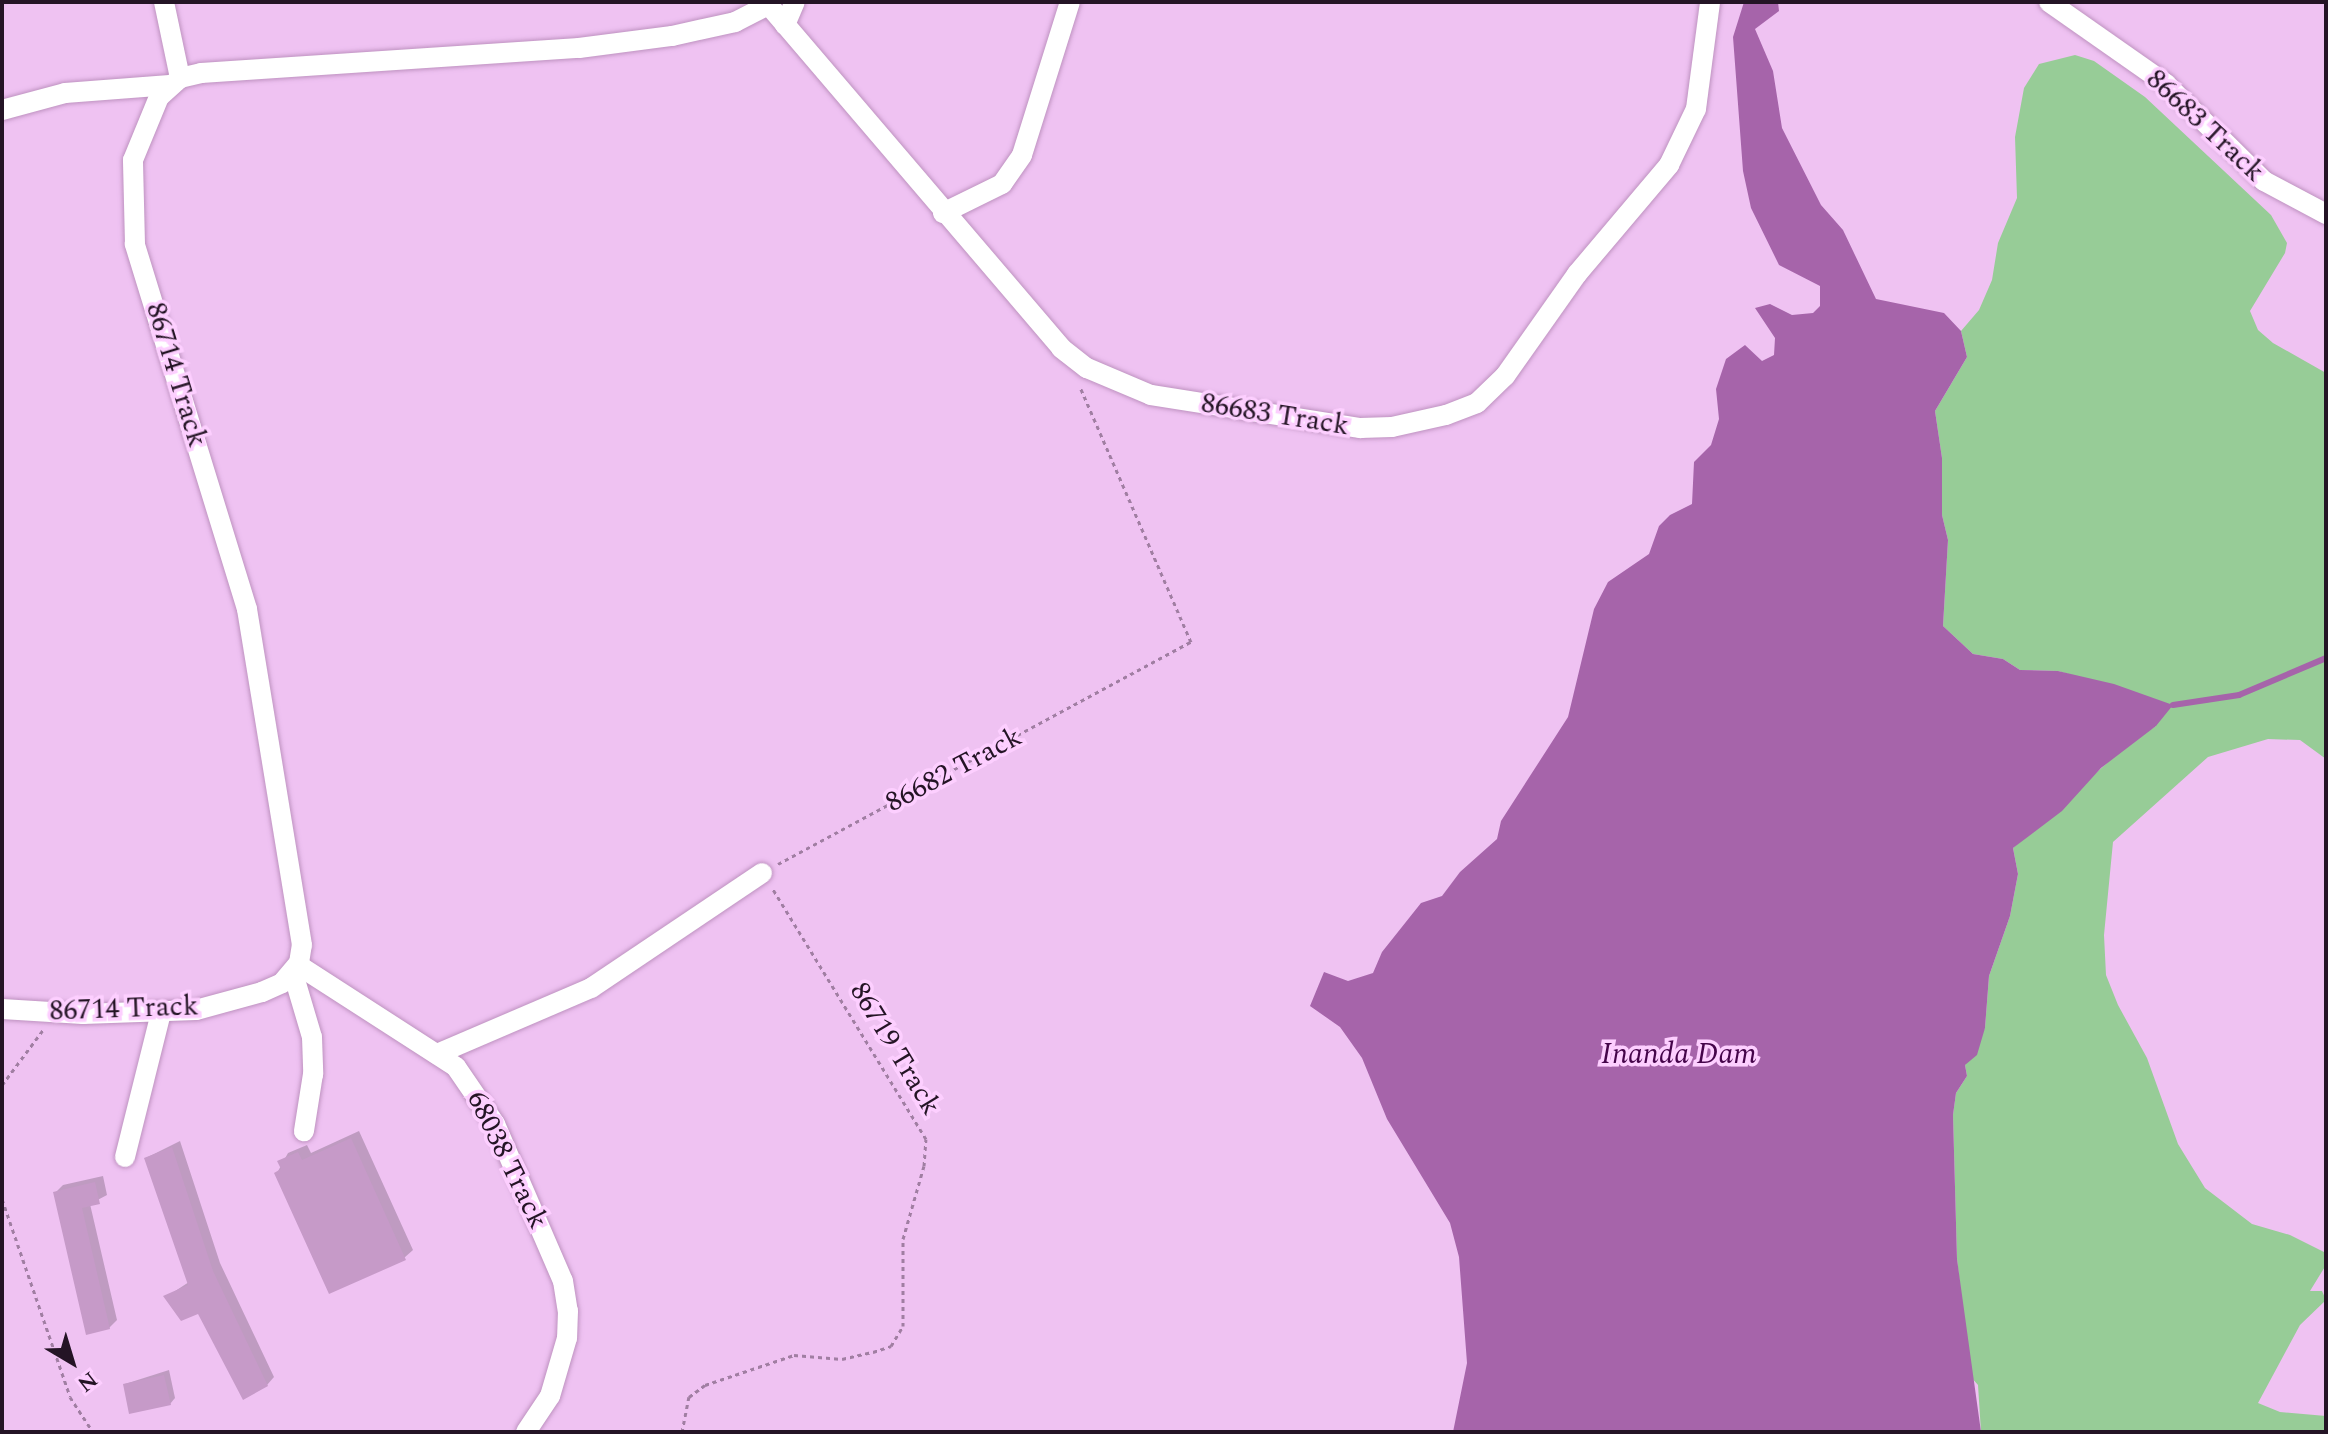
<!DOCTYPE html>
<style>
body{margin:0}
#map{position:relative;width:2328px;height:1434px;overflow:hidden;background:#efc2f2;font-family:Spectral,serif}
div>[style]{position:absolute}
.green>*{inset:0;background:#97cc97}
.water>*{inset:0;background:#a664aa}
.shadow>*{inset:0;background:#0003}
.stream>*{height:6px;margin:-3px;padding:0 3px;transform-origin:3px;border-radius:3px;background:#a664aa}
.building>*{inset:0;background:#c69ac8}
.path>*{height:3px;margin-top:-1.5px;transform-origin:0;background:repeating-linear-gradient(90deg,#a07ea2 0 4px,transparent 0 8px)}
.roads{filter:drop-shadow(0 0 2px #be92c0) drop-shadow(0 0 2px #be92c0)}
.minor>*{height:20px;margin:-10px;padding:0 10px;transform-origin:10px;border-radius:10px;background:#fff}
span{translate:-50% -50%;white-space:nowrap;text-align:center;line-height:1.15;-webkit-text-stroke:7px #fdcfff;paint-order:stroke}
.street-label{font-size:28px;color:#241425}
.water-label{font-size:30px;color:#45044a;font-style:italic}
.frame{position:absolute;inset:0;border:4px solid #241425;pointer-events:none}
.north{position:absolute;left:32px;top:1322px;width:80px;height:80px;-webkit-text-stroke:6px #fdcfff;paint-order:stroke;rotate:142deg;font-size:22px;font-weight:700;line-height:32px;text-align:center;color:#241425}
.north::after{content:'';display:block;margin:auto;width:28px;height:36px;background:#241425;clip-path:polygon(50% 0,100% 100%,50% 72%,0 100%)}
</style>
<div id="map">
<div class="green">
<div style="clip-path:polygon(2075px 55px,2094px 61px,2145px 97px,2271px 215px,2287px 243px,2285px 253px,2250px 311px,2258px 330px,2273px 343px,2326px 373px,2326px 759px,2300px 740px,2268px 739px,2208px 757px,2113px 842px,2104px 935px,2106px 975px,2118px 1005px,2147px 1058px,2178px 1144px,2205px 1188px,2252px 1224px,2290px 1235px,2326px 1253px,2326px 1265px,2310px 1291px,2322px 1291px,2326px 1300px,2300px 1325px,2258px 1403px,2280px 1412px,2326px 1416px,2326px 1432px,1981px 1432px,1978px 1385px,1970px 1376px,1957px 1259px,1953px 1115px,1956px 1093px,1967px 1076px,1965px 1065px,1985px 1028px,1989px 976px,2010px 916px,2018px 874px,2013px 848px,2128px 744px,2156px 726px,2145px 696px,2058px 671px,2020px 670px,2003px 659px,1973px 654px,1943px 626px,1948px 540px,1942px 515px,1942px 458px,1935px 411px,1967px 357px,1961px 331px,1979px 310px,1992px 280px,1998px 243px,2017px 198px,2015px 137px,2024px 88px,2039px 64px)"></div>
</div>
<div class="water">
<div style="clip-path:polygon(1744px 2px,1778px 2px,1779px 11px,1755px 29px,1773px 71px,1782px 128px,1821px 205px,1843px 230px,1876px 299px,1944px 313px,1961px 331px,1967px 357px,1935px 411px,1942px 458px,1942px 515px,1948px 540px,1943px 626px,1973px 654px,2003px 659px,2020px 670px,2058px 671px,2114px 684px,2173px 705px,2156px 726px,2101px 768px,2062px 811px,2013px 848px,2018px 874px,2010px 916px,1989px 976px,1985px 1028px,1977px 1055px,1965px 1065px,1967px 1076px,1956px 1093px,1953px 1115px,1957px 1259px,1981px 1432px,1453px 1432px,1467px 1363px,1459px 1257px,1450px 1223px,1387px 1119px,1362px 1058px,1340px 1027px,1310px 1006px,1324px 972px,1348px 981px,1373px 973px,1382px 952px,1421px 903px,1442px 896px,1460px 872px,1497px 839px,1501px 821px,1568px 717px,1594px 609px,1608px 582px,1649px 554px,1659px 526px,1670px 515px,1692px 504px,1694px 462px,1711px 445px,1719px 419px,1716px 389px,1726px 359px,1745px 345px,1762px 361px,1774px 355px,1775px 338px,1755px 308px,1770px 304px,1792px 315px,1813px 313px,1820px 306px,1820px 286px,1779px 265px,1751px 208px,1743px 171px,1733px 37px)"></div>
</div>
<div class="shadow">
<div style="clip-path:polygon(359px 1131px,413px 1250px,404px 1258px,277px 1173px,288px 1153px,307px 1145px,311px 1153px)"></div>
<div style="clip-path:polygon(180px 1141px,220px 1263px,274px 1377px,267px 1385px,199px 1312px,166px 1297px,189px 1282px,146px 1158px)"></div>
<div style="clip-path:polygon(103px 1176px,107px 1195px,90px 1204px,117px 1320px,109px 1328px,55px 1193px,63px 1185px)"></div>
<div style="clip-path:polygon(169px 1370px,175px 1398px,170px 1404px,125px 1384px)"></div>
</div>
<div class="stream">
<div style="left:2173px;top:705px;width:67px;rotate:-8.6deg"></div>
<div style="left:2239px;top:695px;width:95px;rotate:-23deg"></div>
</div>
<div class="building">
<div style="clip-path:polygon(351px 1138px,406px 1260px,329px 1294px,274px 1173px,281px 1169px,277px 1161px,298px 1152px,302px 1160px)"></div>
<div style="clip-path:polygon(172px 1147px,213px 1271px,268px 1386px,243px 1400px,198px 1314px,181px 1321px,163px 1296px,188px 1285px,144px 1158px)"></div>
<div style="clip-path:polygon(95px 1182px,100px 1204px,82px 1208px,110px 1329px,86px 1335px,53px 1192px)"></div>
<div style="clip-path:polygon(164px 1375px,171px 1405px,129px 1414px,123px 1384px)"></div>
</div>
<div class="path">
<div style="left:778px;top:864px;width:469px;rotate:-28.3deg"></div>
<div style="left:1191px;top:642px;width:278px;rotate:-113.5deg"></div>
<div style="left:2px;top:1085px;width:69px;rotate:-53.3deg"></div>
<div style="left:2px;top:1199px;width:209px;rotate:71deg"></div>
<div style="left:70px;top:1397px;width:42px;rotate:56.7deg"></div>
<div style="left:682px;top:1432px;width:36px;rotate:-79deg"></div>
<div style="left:689px;top:1397px;width:20px;rotate:-37deg"></div>
<div style="left:705px;top:1385px;width:94px;rotate:-18.6deg"></div>
<div style="left:794px;top:1355px;width:48px;rotate:4.8deg"></div>
<div style="left:842px;top:1359px;width:32px;rotate:-13deg"></div>
<div style="left:873px;top:1352px;width:19px;rotate:-18deg"></div>
<div style="left:891px;top:1346px;width:23px;rotate:-59deg"></div>
<div style="left:903px;top:1326px;width:87px;rotate:-90deg"></div>
<div style="left:903px;top:1239px;width:76px;rotate:-74deg"></div>
<div style="left:924px;top:1166px;width:27px;rotate:-86deg"></div>
<div style="left:926px;top:1139px;width:294px;rotate:-121.5deg"></div>
</div>
<div class="roads">
<div class="minor">
<div style="left:164px;top:2px;width:78px;rotate:78.1deg"></div>
<div style="left:766px;top:2px;width:455px;rotate:49.5deg"></div>
<div style="left:1061px;top:348px;width:33px;rotate:38deg"></div>
<div style="left:1087px;top:368px;width:69px;rotate:22.9deg"></div>
<div style="left:1151px;top:395px;width:212px;rotate:9deg"></div>
<div style="left:1360px;top:428px;width:32px;rotate:-2deg"></div>
<div style="left:1392px;top:427px;width:55px;rotate:-12.5deg"></div>
<div style="left:1446px;top:415px;width:33px;rotate:-21deg"></div>
<div style="left:1477px;top:403px;width:39px;rotate:-44deg"></div>
<div style="left:1505px;top:376px;width:125px;rotate:-54.8deg"></div>
<div style="left:1577px;top:274px;width:143px;rotate:-49.8deg"></div>
<div style="left:1669px;top:165px;width:62px;rotate:-64.3deg"></div>
<div style="left:1696px;top:109px;width:108px;rotate:-82.5deg"></div>
<div style="left:2049px;top:2px;width:143px;rotate:35deg"></div>
<div style="left:2166px;top:84px;width:138px;rotate:44.7deg"></div>
<div style="left:2264px;top:181px;width:70px;rotate:28deg"></div>
<div style="left:785px;top:25px;width:25px;rotate:-67deg"></div>
<div style="left:2px;top:110px;width:65px;rotate:-15.1deg"></div>
<div style="left:65px;top:93px;width:105px;rotate:-4.4deg"></div>
<div style="left:943px;top:213px;width:66px;rotate:-26.2deg"></div>
<div style="left:1002px;top:184px;width:35px;rotate:-55deg"></div>
<div style="left:1022px;top:155px;width:160px;rotate:-72.6deg"></div>
<div style="left:298px;top:965px;width:188px;rotate:32.8deg"></div>
<div style="left:456px;top:1067px;width:69px;rotate:55.6deg"></div>
<div style="left:495px;top:1124px;width:171px;rotate:66.6deg"></div>
<div style="left:563px;top:1281px;width:30px;rotate:81deg"></div>
<div style="left:568px;top:1311px;width:27px;rotate:92deg"></div>
<div style="left:567px;top:1338px;width:60px;rotate:106.3deg"></div>
<div style="left:550px;top:1396px;width:43px;rotate:123.7deg"></div>
<div style="left:293px;top:973px;width:67px;rotate:73.5deg"></div>
<div style="left:312px;top:1037px;width:37px;rotate:88deg"></div>
<div style="left:313px;top:1074px;width:58px;rotate:99deg"></div>
<div style="left:2px;top:1009px;width:81px;rotate:3.5deg"></div>
<div style="left:83px;top:1014px;width:113px;rotate:-2deg"></div>
<div style="left:196px;top:1010px;width:68px;rotate:-15.3deg"></div>
<div style="left:262px;top:992px;width:22px;rotate:-24deg"></div>
<div style="left:282px;top:983px;width:26px;rotate:-50deg"></div>
<div style="left:299px;top:963px;width:18px;rotate:-81deg"></div>
<div style="left:302px;top:945px;width:340px;rotate:-99.3deg"></div>
<div style="left:247px;top:609px;width:382px;rotate:-107.1deg"></div>
<div style="left:135px;top:244px;width:84px;rotate:-91.4deg"></div>
<div style="left:133px;top:160px;width:68px;rotate:-67.6deg"></div>
<div style="left:159px;top:97px;width:28px;rotate:-42deg"></div>
<div style="left:180px;top:78px;width:22px;rotate:-13deg"></div>
<div style="left:201px;top:73px;width:379px;rotate:-3.8deg"></div>
<div style="left:579px;top:48px;width:94px;rotate:-7.4deg"></div>
<div style="left:672px;top:36px;width:65px;rotate:-12.5deg"></div>
<div style="left:735px;top:22px;width:38px;rotate:-27deg"></div>
<div style="left:437px;top:1054px;width:168px;rotate:-23.2deg"></div>
<div style="left:591px;top:988px;width:206px;rotate:-33.9deg"></div>
<div style="left:125px;top:1157px;width:148px;rotate:-76deg"></div>
</div>
</div>
<div class="street-label">
<span style="left:2205px;top:126px;rotate:43deg">86683 Track</span>
<span style="left:176px;top:375px;rotate:73deg">86714 Track</span>
<span style="left:1275px;top:415px;rotate:9deg">86683 Track</span>
<span style="left:954px;top:770px;rotate:-28deg">86682 Track</span>
<span style="left:124px;top:1009px;rotate:-2deg">86714 Track</span>
<span style="left:895px;top:1049px;rotate:59deg">86719 Track</span>
<span style="left:507px;top:1160px;rotate:64deg">68038 Track</span>
</div>
<div class="water-label">
<span style="left:1679px;top:1054px">Inanda Dam</span>
</div>
<div class="frame"></div>
<div class="north">N</div>
</div>
